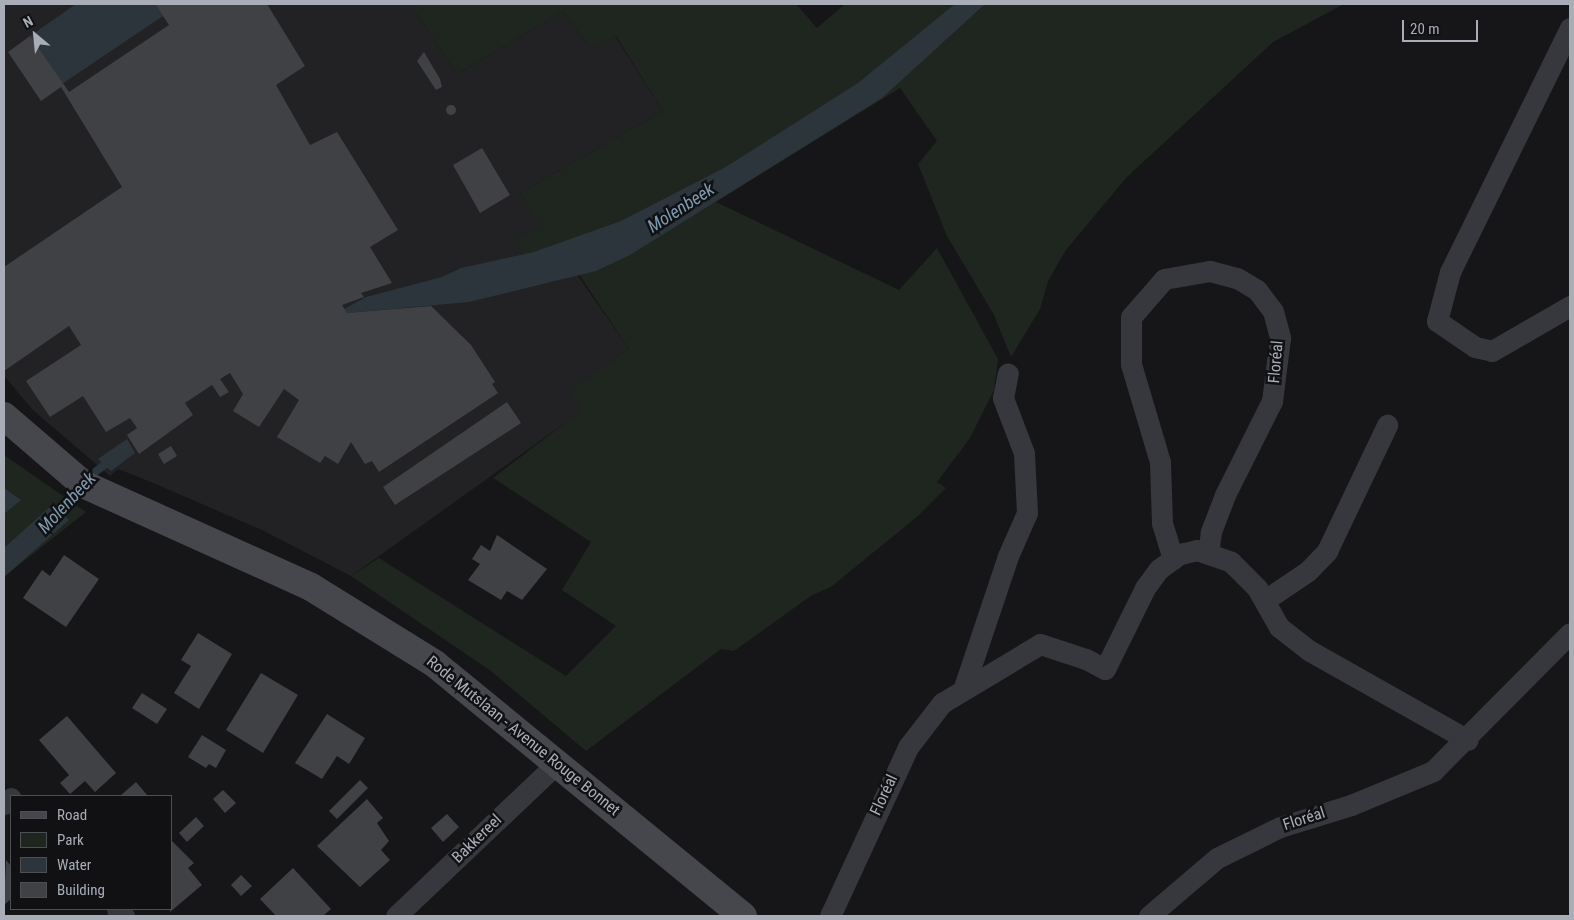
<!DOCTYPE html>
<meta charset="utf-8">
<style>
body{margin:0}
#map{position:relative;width:1574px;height:920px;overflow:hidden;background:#161618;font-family:"Roboto Condensed",sans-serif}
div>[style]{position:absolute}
.built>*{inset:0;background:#222225}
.green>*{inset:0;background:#1e261f}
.water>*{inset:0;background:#2c353c}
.stream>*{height:8px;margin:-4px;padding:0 4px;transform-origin:4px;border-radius:4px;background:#2c353c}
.building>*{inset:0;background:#404145}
.round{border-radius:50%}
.street>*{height:21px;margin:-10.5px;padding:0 10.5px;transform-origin:10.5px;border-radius:10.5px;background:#37383d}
.secondary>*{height:28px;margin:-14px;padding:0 14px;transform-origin:14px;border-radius:14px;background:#45474d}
span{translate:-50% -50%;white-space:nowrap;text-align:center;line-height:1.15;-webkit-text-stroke:5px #111113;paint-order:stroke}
.street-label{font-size:16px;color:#a8adb8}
.water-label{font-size:18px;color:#7f9bb3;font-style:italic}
.frame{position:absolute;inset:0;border:5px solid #a8adb8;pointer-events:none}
.legend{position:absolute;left:10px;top:795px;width:162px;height:115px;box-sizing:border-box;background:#111113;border:1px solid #4d4f55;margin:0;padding:6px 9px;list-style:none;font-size:15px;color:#a8adb8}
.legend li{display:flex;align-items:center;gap:10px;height:25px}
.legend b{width:25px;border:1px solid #4d4f55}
.north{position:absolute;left:10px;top:10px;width:50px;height:50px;-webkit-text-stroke:4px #111113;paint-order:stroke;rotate:332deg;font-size:14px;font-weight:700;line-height:20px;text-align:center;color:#a8adb8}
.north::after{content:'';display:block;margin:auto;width:18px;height:22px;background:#a8adb8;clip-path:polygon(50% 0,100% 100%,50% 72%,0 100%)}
.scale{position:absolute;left:1402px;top:20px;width:76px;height:22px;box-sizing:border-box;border:2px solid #a8adb8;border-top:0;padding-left:6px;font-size:15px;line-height:18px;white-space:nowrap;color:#a8adb8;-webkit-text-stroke:4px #111113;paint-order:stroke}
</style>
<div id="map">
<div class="built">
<div style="clip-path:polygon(4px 4px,410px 4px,457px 74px,563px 11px,592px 50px,615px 36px,663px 111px,520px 193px,629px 349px,571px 391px,582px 411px,351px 576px,262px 530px,151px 482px,118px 469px,110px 476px,34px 411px,4px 376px)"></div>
</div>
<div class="green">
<div style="clip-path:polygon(410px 4px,796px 4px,817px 28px,845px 4px,1344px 4px,1273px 42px,1127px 177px,1066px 250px,1048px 281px,1040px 309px,1011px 357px,994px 315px,947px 236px,918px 164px,937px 141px,900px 88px,716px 202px,899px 290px,937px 248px,998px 359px,994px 390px,970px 438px,937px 482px,946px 488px,919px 515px,831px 587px,812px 595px,734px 651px,721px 649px,586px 751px,491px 671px,351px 576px,379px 558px,566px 676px,616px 626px,562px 590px,591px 542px,493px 478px,581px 411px,570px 391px,629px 349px,570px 261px,533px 272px,515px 240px,540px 225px,520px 193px,663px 111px,616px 36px,592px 50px,563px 11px,457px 74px)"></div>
<div style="clip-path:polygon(4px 455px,86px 512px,4px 577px)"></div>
</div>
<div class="water">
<div style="clip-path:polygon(76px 4px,155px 4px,163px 16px,62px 84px,30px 36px)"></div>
<div style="clip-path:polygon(955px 4px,985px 4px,882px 98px,630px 255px,596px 271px,469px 302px,347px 313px,344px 309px,366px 297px,442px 277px,461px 268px,534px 252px,621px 221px,724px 168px,858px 83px)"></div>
<div style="clip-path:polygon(127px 439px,135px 453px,111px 471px,98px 459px)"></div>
<div style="clip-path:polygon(4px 488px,21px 500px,4px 514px)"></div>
<div style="clip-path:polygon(52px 505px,69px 520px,4px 577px,4px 548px)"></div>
</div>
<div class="stream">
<div style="left:53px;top:519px;width:55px;rotate:-50.2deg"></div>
<div style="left:88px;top:477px;width:29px;rotate:-36deg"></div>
</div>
<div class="building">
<div style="clip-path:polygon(155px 4px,267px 4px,305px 66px,276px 85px,310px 145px,337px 132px,398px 230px,370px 247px,392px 283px,361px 293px,364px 297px,342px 305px,347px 313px,431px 306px,471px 345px,495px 382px,492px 384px,498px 393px,379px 472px,372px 461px,365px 464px,351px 442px,338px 464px,325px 456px,320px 463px,277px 437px,299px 400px,284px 389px,259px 427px,233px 411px,243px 394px,230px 373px,220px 379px,229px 392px,220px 397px,212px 385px,185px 403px,193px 415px,139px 454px,127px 435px,137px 428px,130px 418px,106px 432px,83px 396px,50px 417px,26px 381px,81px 345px,69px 326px,4px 371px,4px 267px,122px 187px,61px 87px,41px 101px,8px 52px,30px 36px,69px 92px,169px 25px)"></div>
<div style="clip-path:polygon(424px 52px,440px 79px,442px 87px,436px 90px,417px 61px)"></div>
<div class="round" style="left:446px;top:105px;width:10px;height:10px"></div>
<div style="clip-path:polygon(482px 148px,510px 195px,480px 213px,453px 165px)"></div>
<div style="clip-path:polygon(507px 402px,521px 423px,395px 505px,383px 487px)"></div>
<div style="clip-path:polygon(171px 446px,177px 456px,164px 464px,158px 454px)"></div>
<div style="clip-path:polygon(497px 535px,547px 569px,522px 600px,507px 591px,501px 600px,468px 580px,480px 564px,472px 559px,481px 545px,490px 551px)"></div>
<div style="clip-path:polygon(64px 555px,99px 579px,66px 627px,23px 598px,42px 570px,50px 576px)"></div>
<div style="clip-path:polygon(198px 633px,232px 654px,199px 709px,174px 693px,191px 666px,181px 660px)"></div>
<div style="clip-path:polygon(261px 673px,298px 695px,263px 753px,226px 730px)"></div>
<div style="clip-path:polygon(142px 693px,167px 709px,157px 724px,132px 708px)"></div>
<div style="clip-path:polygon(327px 714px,365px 738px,349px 764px,337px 756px,322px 779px,295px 763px)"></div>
<div style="clip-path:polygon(67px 716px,116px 773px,95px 792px,85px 781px,70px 794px,60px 783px,69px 775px,39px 740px)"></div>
<div style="clip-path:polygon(202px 735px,226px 750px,216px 768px,209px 764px,206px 768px,188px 757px)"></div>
<div style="clip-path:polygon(360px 780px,368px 788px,337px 819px,329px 811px)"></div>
<div style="clip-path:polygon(136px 782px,148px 796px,120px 796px)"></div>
<div style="clip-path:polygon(223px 790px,236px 803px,225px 813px,213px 799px)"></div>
<div style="clip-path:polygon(367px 799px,383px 818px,377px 823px,389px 841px,381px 850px,390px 860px,360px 887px,317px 846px)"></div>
<div style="clip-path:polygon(447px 814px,459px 827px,443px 842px,431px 828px)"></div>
<div style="clip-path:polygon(196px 817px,204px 826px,187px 842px,179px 833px)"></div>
<div style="clip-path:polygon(171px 840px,194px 863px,188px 868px,202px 885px,170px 912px)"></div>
<div style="clip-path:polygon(6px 860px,11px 866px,11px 899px,4px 905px)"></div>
<div style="clip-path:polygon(293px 868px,331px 909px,323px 916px,276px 916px,260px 899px)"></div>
<div style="clip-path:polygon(241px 875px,252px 886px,241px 896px,231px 885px)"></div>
</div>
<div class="street">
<div style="left:1570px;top:28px;width:272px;rotate:116.2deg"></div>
<div style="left:1450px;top:272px;width:51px;rotate:104.9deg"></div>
<div style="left:1437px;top:321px;width:46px;rotate:34.4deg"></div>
<div style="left:1475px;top:347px;width:17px;rotate:13deg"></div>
<div style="left:1492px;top:351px;width:90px;rotate:-30deg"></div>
<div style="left:1173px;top:559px;width:38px;rotate:-107deg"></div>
<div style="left:1162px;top:523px;width:61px;rotate:-91.9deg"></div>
<div style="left:1160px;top:462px;width:102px;rotate:-106.5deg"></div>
<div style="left:1131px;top:364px;width:47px;rotate:-90deg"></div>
<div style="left:1131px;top:317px;width:50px;rotate:-49deg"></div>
<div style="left:1164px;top:279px;width:47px;rotate:-9.9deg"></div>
<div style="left:1210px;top:271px;width:28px;rotate:15deg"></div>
<div style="left:1237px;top:278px;width:23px;rotate:31deg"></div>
<div style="left:1257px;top:290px;width:26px;rotate:53deg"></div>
<div style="left:1273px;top:311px;width:28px;rotate:75deg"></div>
<div style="left:1280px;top:338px;width:64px;rotate:97.2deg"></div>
<div style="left:1272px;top:401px;width:105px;rotate:116.6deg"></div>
<div style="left:1225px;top:495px;width:40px;rotate:111deg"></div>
<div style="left:1211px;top:532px;width:21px;rotate:98deg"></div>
<div style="left:1265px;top:600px;width:52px;rotate:-34deg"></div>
<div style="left:1308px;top:571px;width:28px;rotate:-46deg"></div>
<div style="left:1327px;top:551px;width:140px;rotate:-64.5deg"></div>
<div style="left:963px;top:690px;width:141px;rotate:-71.4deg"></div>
<div style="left:1008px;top:556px;width:47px;rotate:-66.2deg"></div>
<div style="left:1027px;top:513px;width:60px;rotate:-92.9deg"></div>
<div style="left:1024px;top:453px;width:59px;rotate:-110.9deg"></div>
<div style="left:1003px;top:398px;width:25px;rotate:-79deg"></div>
<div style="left:4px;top:804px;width:9px;rotate:-41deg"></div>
<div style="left:117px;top:909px;width:10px;rotate:45deg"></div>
<div style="left:396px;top:916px;width:224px;rotate:-43.5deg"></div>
<div style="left:830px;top:916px;width:186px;rotate:-65.2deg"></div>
<div style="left:908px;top:747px;width:56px;rotate:-52.3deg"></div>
<div style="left:942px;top:703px;width:114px;rotate:-31deg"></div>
<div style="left:1040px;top:644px;width:48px;rotate:18.1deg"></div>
<div style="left:1086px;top:659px;width:21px;rotate:28deg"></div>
<div style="left:1105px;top:669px;width:90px;rotate:-63.7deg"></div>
<div style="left:1145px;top:588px;width:24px;rotate:-54deg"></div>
<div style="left:1159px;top:569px;width:26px;rotate:-36deg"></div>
<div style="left:1180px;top:554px;width:17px;rotate:-13deg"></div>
<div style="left:1197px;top:550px;width:36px;rotate:19deg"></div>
<div style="left:1231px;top:562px;width:37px;rotate:45deg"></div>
<div style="left:1257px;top:588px;width:45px;rotate:60.6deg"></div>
<div style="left:1279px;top:627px;width:39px;rotate:38deg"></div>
<div style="left:1310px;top:651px;width:181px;rotate:29.4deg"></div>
<div style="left:1149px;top:916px;width:89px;rotate:-40.5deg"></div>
<div style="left:1217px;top:858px;width:70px;rotate:-26.2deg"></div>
<div style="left:1280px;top:827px;width:74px;rotate:-17.2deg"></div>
<div style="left:1351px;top:805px;width:89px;rotate:-22.5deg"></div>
<div style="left:1433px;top:771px;width:194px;rotate:-45.2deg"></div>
</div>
<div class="secondary">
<div style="left:4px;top:416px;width:104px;rotate:40.7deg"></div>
<div style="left:83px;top:484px;width:250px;rotate:24.3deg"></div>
<div style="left:311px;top:587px;width:146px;rotate:31.8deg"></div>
<div style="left:435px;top:664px;width:398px;rotate:39.3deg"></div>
</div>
<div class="street-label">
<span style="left:1276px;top:362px;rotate:-85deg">Floréal</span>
<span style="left:523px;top:736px;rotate:39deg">Rode Mutslaan - Avenue Rouge Bonnet</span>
<span style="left:884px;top:795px;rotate:-65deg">Floréal</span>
<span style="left:1304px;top:819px;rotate:-18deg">Floréal</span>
<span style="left:477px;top:839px;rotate:-44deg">Bakkereel</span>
</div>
<div class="water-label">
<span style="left:681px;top:208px;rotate:-33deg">Molenbeek</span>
<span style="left:67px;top:503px;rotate:-47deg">Molenbeek</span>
</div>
<div class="frame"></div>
<ul class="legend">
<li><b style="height:6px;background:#45474d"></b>Road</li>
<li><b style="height:14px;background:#1e261f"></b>Park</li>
<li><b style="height:14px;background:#2c353c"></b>Water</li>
<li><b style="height:14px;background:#404145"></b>Building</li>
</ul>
<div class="north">N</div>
<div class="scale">20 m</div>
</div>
